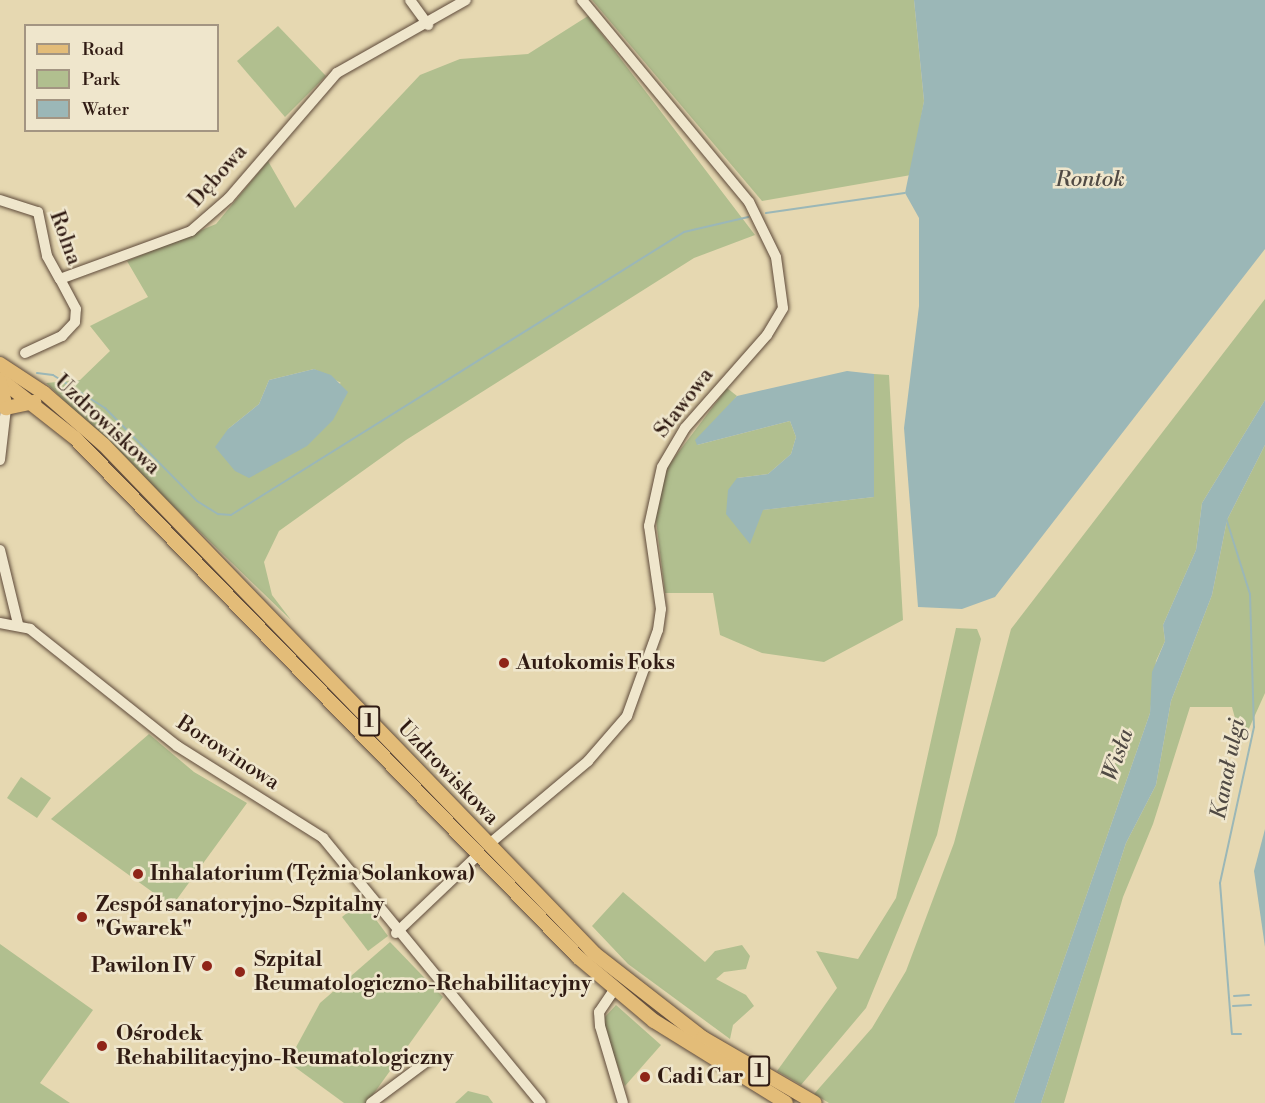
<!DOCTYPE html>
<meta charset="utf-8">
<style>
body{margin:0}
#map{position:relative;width:1265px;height:1103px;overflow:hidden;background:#e6d8b1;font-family:"Libre Bodoni",serif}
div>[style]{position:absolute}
.green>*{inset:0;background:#b1bf8f}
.water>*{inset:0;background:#9bb7b7}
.stream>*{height:2px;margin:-1px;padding:0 1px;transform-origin:1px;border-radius:1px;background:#9bb7b7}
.roads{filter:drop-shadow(0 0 2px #5e4a3a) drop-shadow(0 0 2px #5e4a3a)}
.minor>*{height:10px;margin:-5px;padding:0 5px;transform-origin:5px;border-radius:5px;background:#efe6cc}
.major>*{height:14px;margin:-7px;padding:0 7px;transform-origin:7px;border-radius:7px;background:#e3bc78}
.dots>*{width:16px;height:16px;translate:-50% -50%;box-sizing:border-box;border:3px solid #efe6cc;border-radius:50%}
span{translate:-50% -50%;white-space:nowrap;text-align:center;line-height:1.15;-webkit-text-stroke:5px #efe6cc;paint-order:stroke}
.shield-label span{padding:2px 4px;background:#efe6cc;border:2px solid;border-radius:4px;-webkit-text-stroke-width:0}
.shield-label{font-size:20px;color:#301b13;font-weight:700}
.street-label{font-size:21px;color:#301b13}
.poi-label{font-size:21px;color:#301b13;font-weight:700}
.left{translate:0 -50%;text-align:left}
.right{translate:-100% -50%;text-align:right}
.water-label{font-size:22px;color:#504a44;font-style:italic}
.legend{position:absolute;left:24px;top:24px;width:195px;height:108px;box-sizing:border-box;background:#efe6cc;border:2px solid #a39582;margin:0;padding:8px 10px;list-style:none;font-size:18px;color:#301b13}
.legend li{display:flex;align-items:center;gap:12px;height:30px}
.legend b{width:30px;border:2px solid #a39582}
</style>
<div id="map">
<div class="green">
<div style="clip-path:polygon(592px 0,914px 0,924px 101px,911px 175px,762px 201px)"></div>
<div style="clip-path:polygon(evenodd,588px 16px,755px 235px,694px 258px,406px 440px,279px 531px,264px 562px,272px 595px,291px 620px,46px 383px,80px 380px,110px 351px,90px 326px,148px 297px,127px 261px,216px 224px,268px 161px,295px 208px,420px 75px,460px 59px,528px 54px,588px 16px,314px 369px,341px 383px,228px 429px,259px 404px,269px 380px,314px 369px)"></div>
<div style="clip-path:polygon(278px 26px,326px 76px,285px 117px,237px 61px)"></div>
<div style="clip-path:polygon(1265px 299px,1265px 400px,1202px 503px,1196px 550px,1163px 625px,1165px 641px,1156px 661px,1150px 713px,1014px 1103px,829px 1103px,814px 1094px,872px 1028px,906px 971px,954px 843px,1011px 629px)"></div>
<div style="clip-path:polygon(874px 374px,889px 375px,903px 620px,824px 662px,762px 653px,720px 635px,713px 593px,665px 593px,655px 512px,668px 466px,727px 388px,737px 396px,697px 445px,790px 421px,796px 437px,791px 454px,768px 474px,737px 478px,762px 510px,874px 497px)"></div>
<div style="clip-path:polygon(1265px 445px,1265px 693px,1242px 744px,1232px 707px,1190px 707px,1153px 824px,1123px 897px,1064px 1103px,1041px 1103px,1126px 843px,1156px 785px,1171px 701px,1212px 595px,1227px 520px)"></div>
<div style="clip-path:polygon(956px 628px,977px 629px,981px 639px,937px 835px,866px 1008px,801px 1085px,777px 1071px,837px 988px,816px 951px,858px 959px,896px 898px)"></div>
<div style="clip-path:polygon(149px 734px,194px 772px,247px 803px,172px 906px,51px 819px)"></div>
<div style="clip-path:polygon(21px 777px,51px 798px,37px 818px,7px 798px)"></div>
<div style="clip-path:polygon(623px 892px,705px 962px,715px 951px,742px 945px,750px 956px,746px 969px,724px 972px,716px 979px,746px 995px,754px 1006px,733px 1025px,730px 1039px,628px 964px,592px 926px)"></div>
<div style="clip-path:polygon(362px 901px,388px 936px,368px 951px,342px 917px)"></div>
<div style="clip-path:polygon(390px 942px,443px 997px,367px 1103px,344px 1103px,288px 1062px,320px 1003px)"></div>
<div style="clip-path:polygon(0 944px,93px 1010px,40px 1083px,70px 1103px,0 1103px)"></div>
<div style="clip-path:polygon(616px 1005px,661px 1045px,625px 1086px,604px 1029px,605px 1017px)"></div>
<div style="clip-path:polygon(468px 1091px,488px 1096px,493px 1103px,455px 1103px)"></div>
</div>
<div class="water">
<div style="clip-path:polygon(914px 0,1265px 0,1265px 249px,995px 597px,962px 609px,918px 607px,904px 428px,919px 306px,919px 218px,905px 193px,924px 101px)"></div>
<div style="clip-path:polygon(314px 369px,331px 375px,348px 392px,333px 420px,307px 446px,249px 478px,235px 471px,215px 447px,228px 429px,259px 404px,269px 380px)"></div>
<div style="clip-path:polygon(847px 371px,874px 374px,874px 497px,763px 510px,750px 544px,726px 514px,728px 490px,737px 478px,768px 474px,791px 454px,796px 437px,790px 421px,697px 445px,695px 440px,737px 396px)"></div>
<div style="clip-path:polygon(1265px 400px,1265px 445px,1227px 520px,1212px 595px,1171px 701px,1156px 785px,1126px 843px,1041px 1103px,1014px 1103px,1150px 713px,1152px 672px,1165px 641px,1163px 625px,1196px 550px,1202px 503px)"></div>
<div style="clip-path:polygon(1265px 829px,1265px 947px,1254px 871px)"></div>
</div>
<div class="stream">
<div style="left:766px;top:213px;width:140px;rotate:-8.2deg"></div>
<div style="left:37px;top:373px;width:16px;rotate:7deg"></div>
<div style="left:53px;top:375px;width:62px;rotate:32.4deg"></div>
<div style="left:105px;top:408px;width:131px;rotate:45.3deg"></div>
<div style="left:197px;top:501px;width:25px;rotate:32deg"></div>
<div style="left:218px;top:514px;width:13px;rotate:4deg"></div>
<div style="left:231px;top:515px;width:534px;rotate:-31.99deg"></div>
<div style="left:684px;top:232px;width:66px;rotate:-13.2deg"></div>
<div style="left:1226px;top:518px;width:80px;rotate:72.5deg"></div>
<div style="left:1250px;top:594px;width:133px;rotate:88.3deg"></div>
<div style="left:1254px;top:727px;width:160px;rotate:102.3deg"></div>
<div style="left:1220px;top:883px;width:151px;rotate:85.5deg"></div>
<div style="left:1232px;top:1034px;width:9px"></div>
<div style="left:1234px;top:996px;width:15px;rotate:-4deg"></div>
<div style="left:1233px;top:1006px;width:18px;rotate:-3deg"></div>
</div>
<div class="roads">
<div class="minor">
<div style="left:410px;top:0;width:31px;rotate:54deg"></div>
<div style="left:0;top:200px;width:40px;rotate:18deg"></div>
<div style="left:38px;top:212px;width:45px;rotate:78.4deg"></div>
<div style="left:47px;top:256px;width:26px;rotate:61deg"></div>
<div style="left:25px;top:353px;width:41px;rotate:-24.7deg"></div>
<div style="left:62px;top:336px;width:19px;rotate:-47deg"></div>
<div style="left:75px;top:322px;width:13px;rotate:-86deg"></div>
<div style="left:76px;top:309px;width:34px;rotate:-118deg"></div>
<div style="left:60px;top:279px;width:140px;rotate:-20.1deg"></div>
<div style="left:191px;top:231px;width:50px;rotate:-41deg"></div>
<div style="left:229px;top:198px;width:165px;rotate:-49.2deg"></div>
<div style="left:337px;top:73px;width:148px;rotate:-29.5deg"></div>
<div style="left:0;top:460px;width:52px;rotate:-83.4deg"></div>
<div style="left:0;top:550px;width:76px;rotate:76.3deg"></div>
<div style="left:0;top:623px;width:31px;rotate:11deg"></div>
<div style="left:30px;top:629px;width:188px;rotate:38.5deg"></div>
<div style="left:177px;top:746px;width:173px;rotate:32.2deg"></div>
<div style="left:323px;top:838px;width:343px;rotate:50.6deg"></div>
<div style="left:488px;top:845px;width:131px;rotate:-40deg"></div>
<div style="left:588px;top:761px;width:60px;rotate:-49.1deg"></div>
<div style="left:627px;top:716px;width:91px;rotate:-70.2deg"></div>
<div style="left:658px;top:630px;width:21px;rotate:-82deg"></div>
<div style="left:661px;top:609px;width:84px;rotate:-98.2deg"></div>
<div style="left:649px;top:526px;width:60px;rotate:-77.6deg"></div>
<div style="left:662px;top:467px;width:45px;rotate:-59.5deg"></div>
<div style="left:685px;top:428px;width:124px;rotate:-48.6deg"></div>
<div style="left:767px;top:335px;width:31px;rotate:-59deg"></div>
<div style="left:783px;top:308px;width:51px;rotate:-97.8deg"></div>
<div style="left:776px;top:257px;width:61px;rotate:-116.1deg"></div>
<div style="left:749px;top:202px;width:262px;rotate:-129.6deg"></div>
<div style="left:396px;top:933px;width:113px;rotate:-43.6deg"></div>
<div style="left:614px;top:990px;width:27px;rotate:124deg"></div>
<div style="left:599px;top:1012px;width:14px;rotate:86deg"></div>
<div style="left:600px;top:1026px;width:80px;rotate:73.4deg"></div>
<div style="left:371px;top:1103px;width:74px;rotate:-36.7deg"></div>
</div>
<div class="major">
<div style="left:0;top:364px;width:53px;rotate:33.4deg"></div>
<div style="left:44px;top:393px;width:79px;rotate:40.9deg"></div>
<div style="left:104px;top:445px;width:707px;rotate:46.03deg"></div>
<div style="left:595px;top:954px;width:137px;rotate:37.9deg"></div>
<div style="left:703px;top:1038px;width:129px;rotate:30.1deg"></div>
<div style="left:0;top:379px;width:95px;rotate:38.2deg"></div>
<div style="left:75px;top:438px;width:723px;rotate:45.9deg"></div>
<div style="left:578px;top:957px;width:99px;rotate:40.1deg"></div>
<div style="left:654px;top:1021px;width:155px;rotate:31.8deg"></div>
<div style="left:0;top:382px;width:27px;rotate:77deg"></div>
<div style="left:6px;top:408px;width:29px;rotate:-12deg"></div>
</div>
</div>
<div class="dots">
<div style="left:504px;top:663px;background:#8f2418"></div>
<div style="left:138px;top:874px;background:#8f2418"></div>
<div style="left:82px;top:917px;background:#8f2418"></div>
<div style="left:207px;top:966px;background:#8f2418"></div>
<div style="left:240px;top:972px;background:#8f2418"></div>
<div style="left:102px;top:1046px;background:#8f2418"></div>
<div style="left:645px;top:1077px;background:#8f2418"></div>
</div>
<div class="shield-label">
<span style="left:369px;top:721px">1</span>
<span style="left:759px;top:1071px">1</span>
</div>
<div class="street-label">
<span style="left:218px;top:176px;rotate:-48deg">Dębowa</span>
<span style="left:65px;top:238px;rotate:70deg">Rolna</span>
<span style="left:684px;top:403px;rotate:-52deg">Stawowa</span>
<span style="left:107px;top:425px;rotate:43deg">Uzdrowiskowa</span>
<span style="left:228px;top:753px;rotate:33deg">Borowinowa</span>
<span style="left:448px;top:773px;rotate:46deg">Uzdrowiskowa</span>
</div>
<div class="poi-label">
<span class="left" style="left:516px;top:663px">Autokomis Foks</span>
<span class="left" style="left:150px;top:874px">Inhalatorium (Tężnia Solankowa)</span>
<span class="left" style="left:96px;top:917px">Zespół sanatoryjno-Szpitalny<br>"Gwarek"</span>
<span class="left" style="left:254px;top:972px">Szpital<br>Reumatologiczno-Rehabilitacyjny</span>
<span class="right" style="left:195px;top:966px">Pawilon IV</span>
<span class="left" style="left:116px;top:1046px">Ośrodek<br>Rehabilitacyjno-Reumatologiczny</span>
<span class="left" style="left:657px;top:1077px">Cadi Car</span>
</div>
<div class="water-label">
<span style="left:1090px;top:180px">Rontok</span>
<span style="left:1118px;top:755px;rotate:-71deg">Wisła</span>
<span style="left:1228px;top:769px;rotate:-79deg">Kanał ulgi</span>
</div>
<ul class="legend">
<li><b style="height:8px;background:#e3bc78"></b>Road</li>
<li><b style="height:16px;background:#b1bf8f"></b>Park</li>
<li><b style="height:16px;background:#9bb7b7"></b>Water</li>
</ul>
</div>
